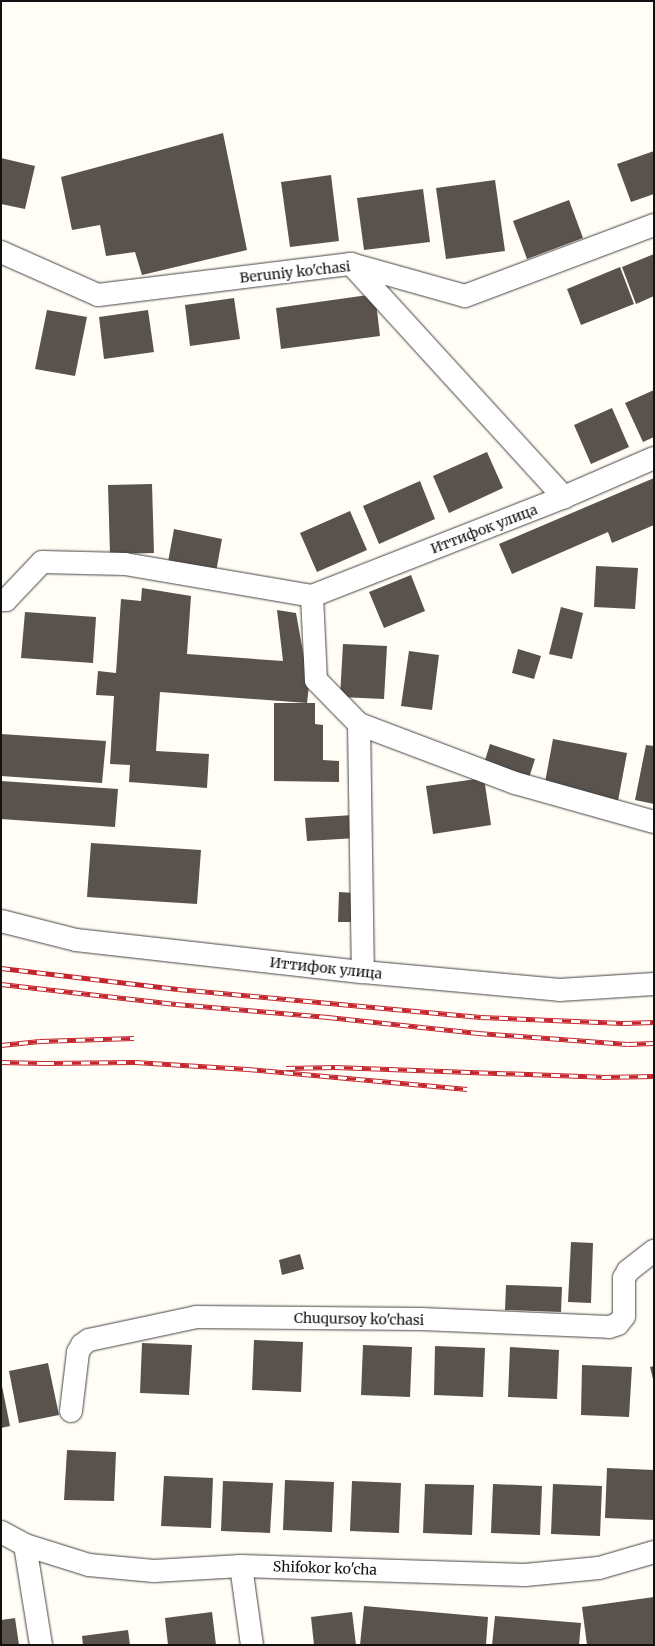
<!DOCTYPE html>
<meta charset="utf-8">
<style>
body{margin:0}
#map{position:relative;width:655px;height:1646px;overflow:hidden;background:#fffdf5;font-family:Merriweather,serif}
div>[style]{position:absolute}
.building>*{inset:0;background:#5a524d}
.roads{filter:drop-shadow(0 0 1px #444) drop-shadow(0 0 1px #444)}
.minor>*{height:22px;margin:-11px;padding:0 11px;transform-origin:11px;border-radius:11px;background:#fff}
.tertiary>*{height:22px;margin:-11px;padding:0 11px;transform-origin:11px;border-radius:11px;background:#fff}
.rail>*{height:4.5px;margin-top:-2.25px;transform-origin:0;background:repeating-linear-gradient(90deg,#fff 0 9px,#c4262e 0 18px);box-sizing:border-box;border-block:1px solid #c4262e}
span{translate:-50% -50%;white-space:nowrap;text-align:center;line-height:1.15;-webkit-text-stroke:4px #fff;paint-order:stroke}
.street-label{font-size:14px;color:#111}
.frame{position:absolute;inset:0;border:2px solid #111;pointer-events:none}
</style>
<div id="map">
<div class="building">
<div style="clip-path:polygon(223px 133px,247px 250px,142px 275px,135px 252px,106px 256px,100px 225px,72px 230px,61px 177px)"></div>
<div style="clip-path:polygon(654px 151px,654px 194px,631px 202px,617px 164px)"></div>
<div style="clip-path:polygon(1px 158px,35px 166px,25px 209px,1px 204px)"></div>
<div style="clip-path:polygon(331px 175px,339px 241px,290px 247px,281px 182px)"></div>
<div style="clip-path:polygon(495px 180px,505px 251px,446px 259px,436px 188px)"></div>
<div style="clip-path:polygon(423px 189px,430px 242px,364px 250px,357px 198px)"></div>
<div style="clip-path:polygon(569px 200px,583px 238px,527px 259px,513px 221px)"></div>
<div style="clip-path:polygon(654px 254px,654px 296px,636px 304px,622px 267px)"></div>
<div style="clip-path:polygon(620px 267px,634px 304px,581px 325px,567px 289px)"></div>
<div style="clip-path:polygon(375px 294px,380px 336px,281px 349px,276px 308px)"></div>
<div style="clip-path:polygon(234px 298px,240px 339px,190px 346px,185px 305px)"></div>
<div style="clip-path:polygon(47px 310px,87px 317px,75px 376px,35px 369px)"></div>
<div style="clip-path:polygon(148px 310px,154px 352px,104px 359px,99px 317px)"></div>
<div style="clip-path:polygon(654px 390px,654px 437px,643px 442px,625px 403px)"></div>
<div style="clip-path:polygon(612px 408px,629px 447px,591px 464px,574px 425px)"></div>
<div style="clip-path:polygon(487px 452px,503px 488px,449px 513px,433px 476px)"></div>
<div style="clip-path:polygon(654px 478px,654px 525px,612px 543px,608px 532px,512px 574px,499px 544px)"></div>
<div style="clip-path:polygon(420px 481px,435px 519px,379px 544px,363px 506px)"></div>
<div style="clip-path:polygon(152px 484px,154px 553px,110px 554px,108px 485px)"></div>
<div style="clip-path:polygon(350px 511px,367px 550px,317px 572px,300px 533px)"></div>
<div style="clip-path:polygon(174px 529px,222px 539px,216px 572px,168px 562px)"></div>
<div style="clip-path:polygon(596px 566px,638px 568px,635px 609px,594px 607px)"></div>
<div style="clip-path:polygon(411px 575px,425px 611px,384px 628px,369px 592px)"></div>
<div style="clip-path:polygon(142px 588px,191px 596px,187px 654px,283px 661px,277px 610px,296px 613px,309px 685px,307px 703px,160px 692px,156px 751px,209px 754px,207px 788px,129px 782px,130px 765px,110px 764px,114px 696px,96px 695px,98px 671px,116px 673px,121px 599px,141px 601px)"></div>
<div style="clip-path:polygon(561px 607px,583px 613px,572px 659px,549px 654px)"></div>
<div style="clip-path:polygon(25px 612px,96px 617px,93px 663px,21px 658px)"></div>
<div style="clip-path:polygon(343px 644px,387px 646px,384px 699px,340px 697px)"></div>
<div style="clip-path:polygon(518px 649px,541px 656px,534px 679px,512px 673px)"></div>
<div style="clip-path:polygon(409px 651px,439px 655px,432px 710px,401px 706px)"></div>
<div style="clip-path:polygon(274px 703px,315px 703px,315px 724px,323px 725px,323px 760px,339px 761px,339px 782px,274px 781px)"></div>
<div style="clip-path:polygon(1px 734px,106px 741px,102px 783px,1px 776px)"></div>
<div style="clip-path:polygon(553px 739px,627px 753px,618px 801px,544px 788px)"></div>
<div style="clip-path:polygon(490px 744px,535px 759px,528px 781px,483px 767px)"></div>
<div style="clip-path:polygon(646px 745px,654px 746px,654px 804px,635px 800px)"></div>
<div style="clip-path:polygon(484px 778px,491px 825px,433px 834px,426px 786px)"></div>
<div style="clip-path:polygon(1px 781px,118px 789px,115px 827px,1px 819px)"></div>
<div style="clip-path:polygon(354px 815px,356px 838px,307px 841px,305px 818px)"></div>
<div style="clip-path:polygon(91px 843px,201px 850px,197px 904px,87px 897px)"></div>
<div style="clip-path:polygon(339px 892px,355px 893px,354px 922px,338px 922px)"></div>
<div style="clip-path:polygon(571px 1242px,593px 1243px,591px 1303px,568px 1302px)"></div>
<div style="clip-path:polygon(300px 1254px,304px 1269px,282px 1275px,279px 1260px)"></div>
<div style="clip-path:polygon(506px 1285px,562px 1287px,561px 1312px,505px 1310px)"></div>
<div style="clip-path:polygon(254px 1340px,303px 1342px,301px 1392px,252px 1390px)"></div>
<div style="clip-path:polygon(142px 1343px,192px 1345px,189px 1395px,140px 1393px)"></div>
<div style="clip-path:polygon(363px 1345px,412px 1347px,410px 1397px,361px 1395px)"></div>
<div style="clip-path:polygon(435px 1346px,485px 1348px,483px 1397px,434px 1395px)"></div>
<div style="clip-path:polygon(510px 1347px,559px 1350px,557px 1399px,508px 1397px)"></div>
<div style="clip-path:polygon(48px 1363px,59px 1415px,19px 1423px,9px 1371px)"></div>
<div style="clip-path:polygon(582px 1365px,632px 1367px,629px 1417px,581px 1415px)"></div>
<div style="clip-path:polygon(654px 1366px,654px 1379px,653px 1379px,650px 1367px)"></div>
<div style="clip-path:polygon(1px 1381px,10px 1426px,1px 1428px)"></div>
<div style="clip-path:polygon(67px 1450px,116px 1452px,114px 1501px,64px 1500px)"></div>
<div style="clip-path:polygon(607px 1468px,654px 1470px,654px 1520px,605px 1518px)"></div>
<div style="clip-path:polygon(164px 1476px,213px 1478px,211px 1528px,161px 1526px)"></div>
<div style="clip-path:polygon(285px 1480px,334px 1482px,332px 1532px,283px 1530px)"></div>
<div style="clip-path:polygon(223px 1481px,273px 1483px,270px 1533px,221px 1531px)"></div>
<div style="clip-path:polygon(352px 1481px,401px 1483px,399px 1533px,350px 1531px)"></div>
<div style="clip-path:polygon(425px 1484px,474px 1485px,472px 1535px,423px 1533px)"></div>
<div style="clip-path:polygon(493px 1484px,542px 1486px,540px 1535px,491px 1533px)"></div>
<div style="clip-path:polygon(553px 1484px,602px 1486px,600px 1536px,551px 1534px)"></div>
<div style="clip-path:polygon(654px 1597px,654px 1645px,587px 1645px,582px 1607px)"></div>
<div style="clip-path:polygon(364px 1606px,488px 1617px,486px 1645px,360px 1645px)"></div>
<div style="clip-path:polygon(212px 1612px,216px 1645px,168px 1645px,165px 1618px)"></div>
<div style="clip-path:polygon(352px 1612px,356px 1645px,314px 1645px,311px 1617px)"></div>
<div style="clip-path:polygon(495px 1616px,581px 1623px,579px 1645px,492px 1645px)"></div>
<div style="clip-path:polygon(15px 1618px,19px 1645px,1px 1645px,1px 1620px)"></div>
<div style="clip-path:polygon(128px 1630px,130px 1645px,83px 1645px,82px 1636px)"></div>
</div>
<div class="roads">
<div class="minor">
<div style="left:1px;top:252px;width:106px;rotate:23.9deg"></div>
<div style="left:98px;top:295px;width:255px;rotate:-7deg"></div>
<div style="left:351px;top:264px;width:118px;rotate:15.7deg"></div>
<div style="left:465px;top:296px;width:202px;rotate:-20.6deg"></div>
<div style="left:351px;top:264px;width:316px;rotate:47.6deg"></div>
<div style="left:312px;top:596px;width:84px;rotate:87.3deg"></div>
<div style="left:316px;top:680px;width:62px;rotate:45.7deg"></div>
<div style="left:359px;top:724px;width:167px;rotate:20.7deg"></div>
<div style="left:515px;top:783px;width:144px;rotate:15.7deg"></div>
<div style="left:1px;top:600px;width:5px"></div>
<div style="left:6px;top:600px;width:52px;rotate:-46.5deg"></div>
<div style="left:42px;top:562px;width:83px;rotate:1.4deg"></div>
<div style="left:125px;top:564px;width:190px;rotate:9.7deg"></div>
<div style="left:312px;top:596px;width:271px;rotate:-21.4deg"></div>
<div style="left:564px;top:497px;width:98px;rotate:-23.4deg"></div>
<div style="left:359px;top:724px;width:248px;rotate:89.1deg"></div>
<div style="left:1px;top:921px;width:77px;rotate:14.2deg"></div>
<div style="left:76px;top:940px;width:289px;rotate:6.4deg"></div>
<div style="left:363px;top:972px;width:197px;rotate:5.2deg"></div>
<div style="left:559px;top:990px;width:95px;rotate:-3.6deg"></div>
<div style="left:71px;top:1411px;width:59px;rotate:-83.2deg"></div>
<div style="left:78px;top:1352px;width:8px;rotate:-60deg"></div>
<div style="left:82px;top:1345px;width:9px;rotate:-36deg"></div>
<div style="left:89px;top:1340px;width:109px;rotate:-12.1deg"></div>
<div style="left:196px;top:1317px;width:225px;rotate:0.5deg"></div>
<div style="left:421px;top:1319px;width:188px;rotate:2.4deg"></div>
<div style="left:609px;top:1327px;width:9px;rotate:-18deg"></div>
<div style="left:618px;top:1324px;width:10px;rotate:-53deg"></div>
<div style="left:624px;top:1316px;width:38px;rotate:-90deg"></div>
<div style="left:624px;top:1278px;width:8px;rotate:-60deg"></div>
<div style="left:628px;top:1271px;width:33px;rotate:-38deg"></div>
<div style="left:25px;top:1545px;width:101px;rotate:80.9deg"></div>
<div style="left:241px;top:1566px;width:80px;rotate:82.1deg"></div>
</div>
<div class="tertiary">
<div style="left:1px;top:1532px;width:27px;rotate:28deg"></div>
<div style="left:25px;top:1545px;width:67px;rotate:17.4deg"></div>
<div style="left:89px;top:1565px;width:65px;rotate:5.3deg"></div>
<div style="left:154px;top:1571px;width:87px;rotate:-3.3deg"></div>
<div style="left:241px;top:1566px;width:284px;rotate:1.8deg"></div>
<div style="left:525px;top:1575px;width:74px;rotate:-5.4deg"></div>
<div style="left:599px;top:1568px;width:57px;rotate:-16.2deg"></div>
</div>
</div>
<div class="rail">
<div style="left:1px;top:968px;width:178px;rotate:6.8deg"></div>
<div style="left:178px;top:989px;width:304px;rotate:5.3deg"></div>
<div style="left:481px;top:1017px;width:142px;rotate:2.4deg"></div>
<div style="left:623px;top:1023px;width:31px;rotate:-2deg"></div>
<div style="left:1px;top:984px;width:176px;rotate:6.5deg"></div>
<div style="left:176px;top:1004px;width:153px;rotate:4.9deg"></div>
<div style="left:328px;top:1017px;width:151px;rotate:6.1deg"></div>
<div style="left:478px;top:1033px;width:150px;rotate:4.2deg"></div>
<div style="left:628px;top:1044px;width:26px;rotate:-2deg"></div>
<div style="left:1px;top:1045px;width:39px;rotate:-6deg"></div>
<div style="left:40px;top:1041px;width:94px;rotate:-1.8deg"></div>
<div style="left:1px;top:1062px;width:44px;rotate:1.3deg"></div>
<div style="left:45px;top:1063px;width:90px;rotate:-0.6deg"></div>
<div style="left:135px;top:1062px;width:113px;rotate:3.5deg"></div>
<div style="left:248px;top:1069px;width:220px;rotate:5.2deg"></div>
<div style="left:286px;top:1068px;width:49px;rotate:-1.2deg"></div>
<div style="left:335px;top:1067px;width:267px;rotate:2.1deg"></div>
<div style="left:602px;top:1077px;width:52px;rotate:-1.1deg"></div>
</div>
<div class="street-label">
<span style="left:295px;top:272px;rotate:-6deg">Beruniy ko'chasi</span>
<span style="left:484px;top:529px;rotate:-21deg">Иттифок улица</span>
<span style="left:326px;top:968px;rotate:6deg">Иттифок улица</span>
<span style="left:359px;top:1319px;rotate:1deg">Chuqursoy ko'chasi</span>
<span style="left:325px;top:1568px;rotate:2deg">Shifokor ko'cha</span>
</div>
<div class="frame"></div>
</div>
